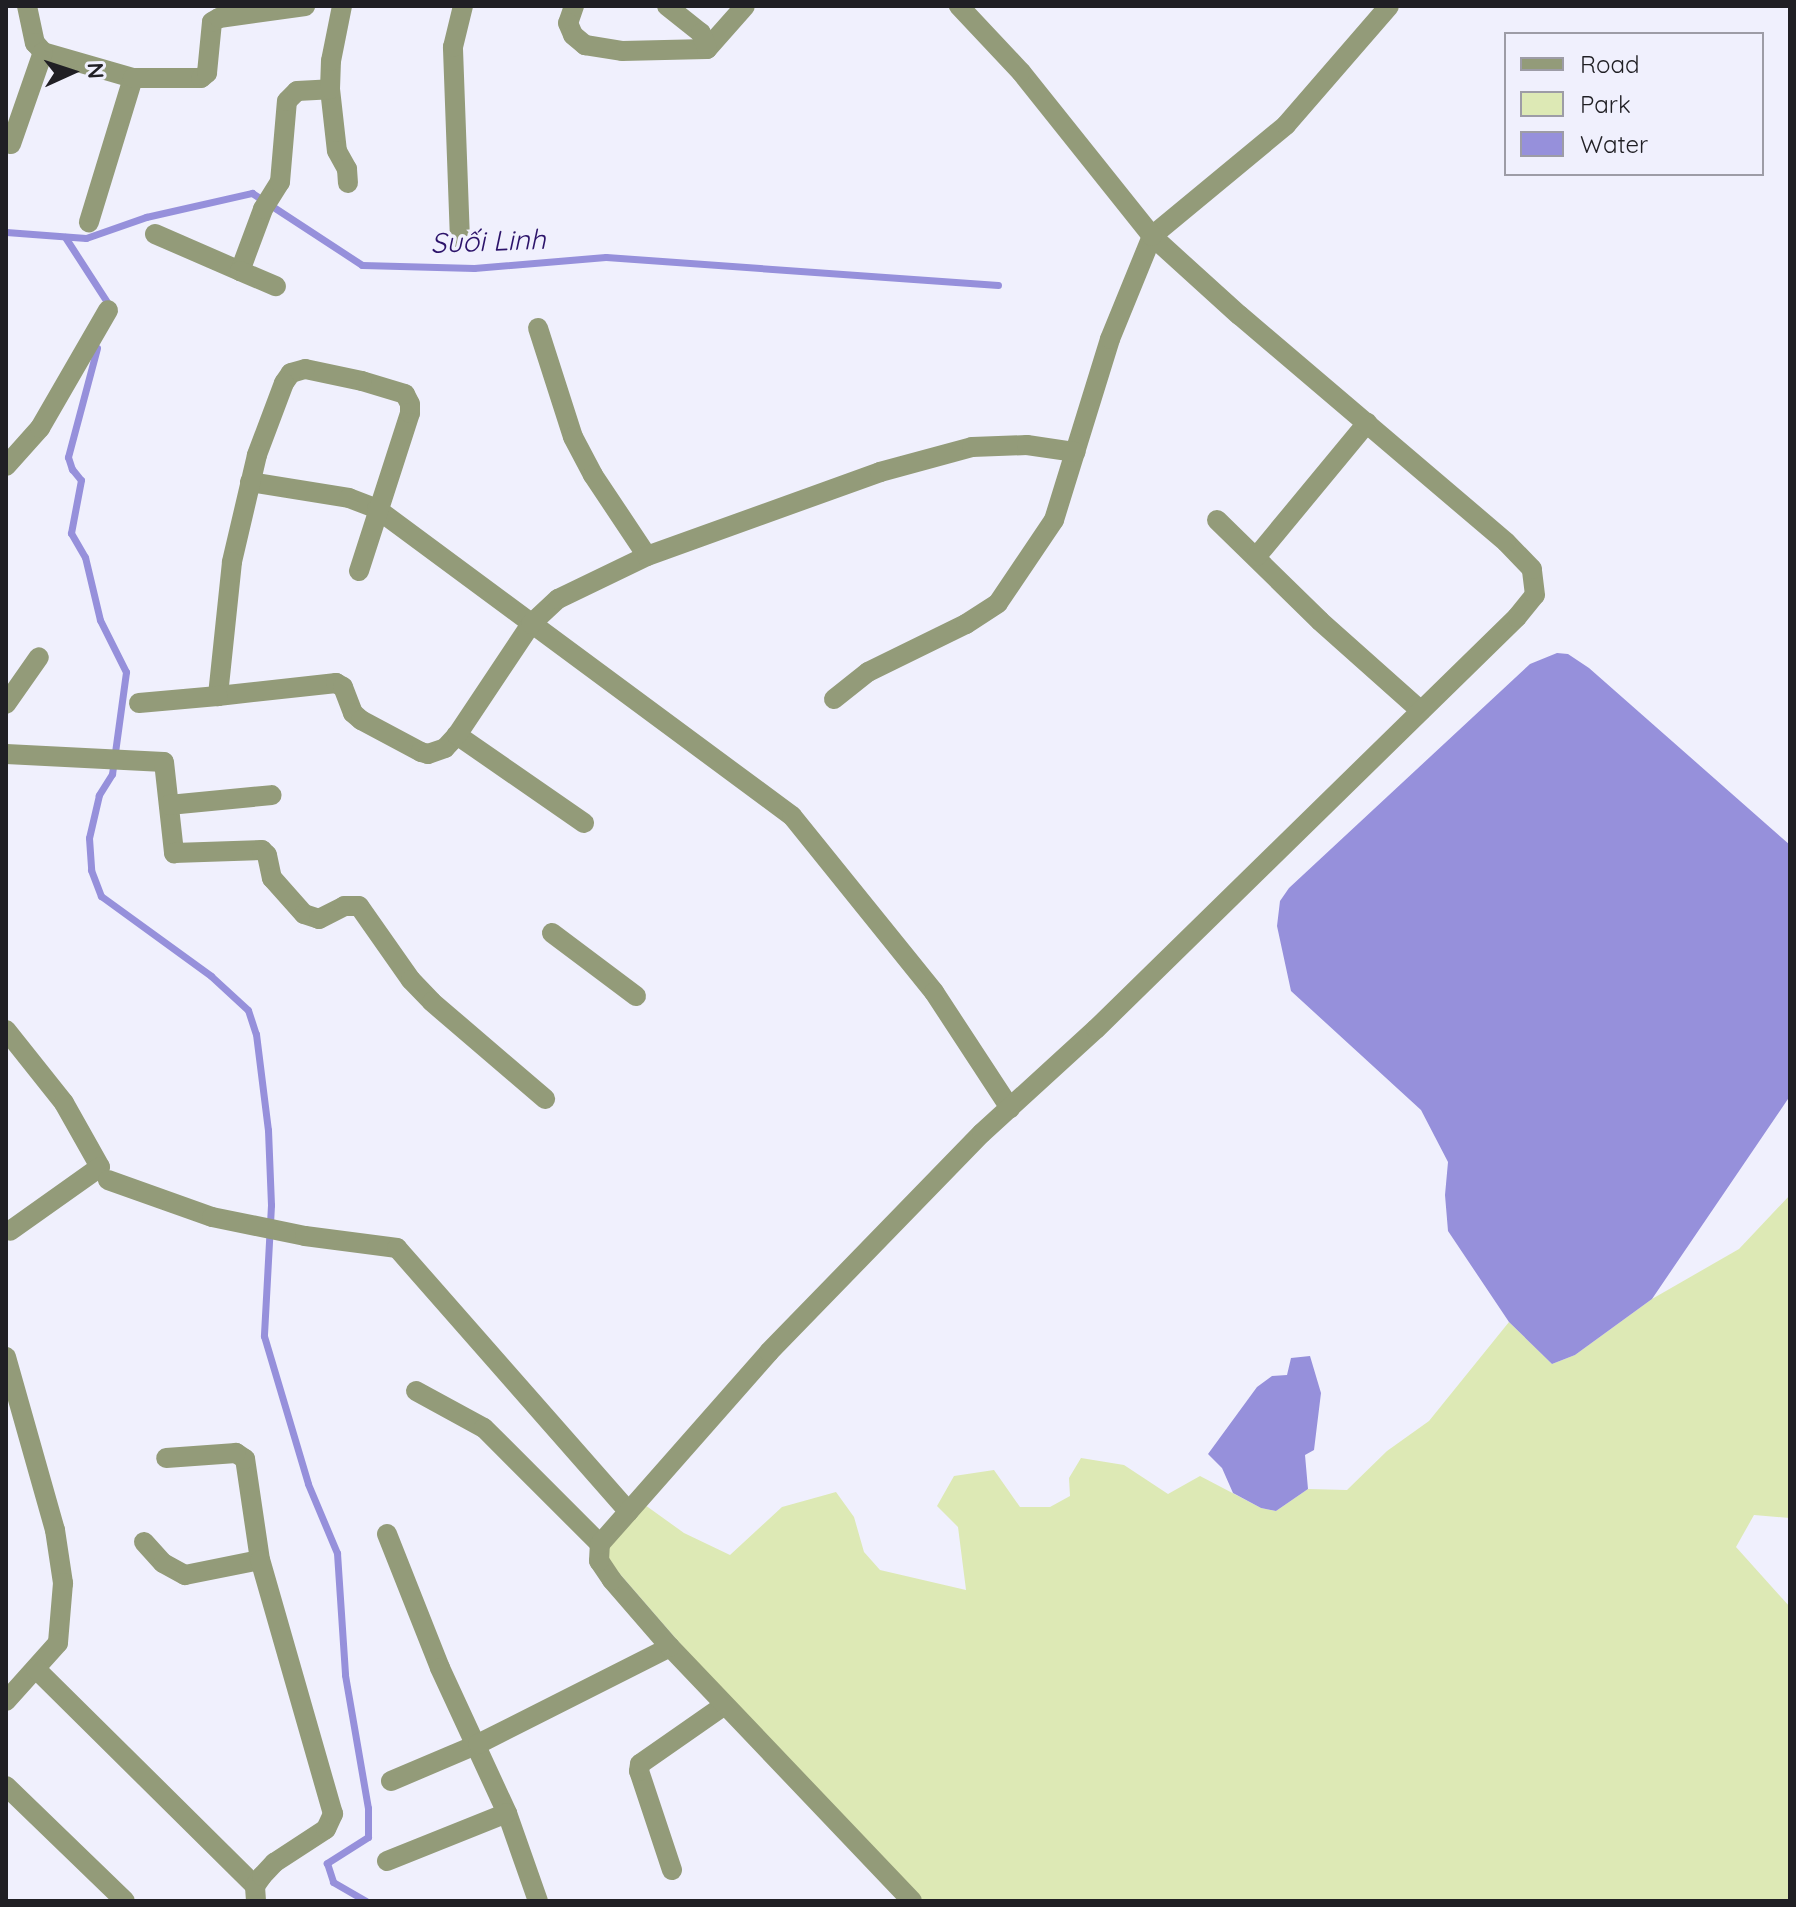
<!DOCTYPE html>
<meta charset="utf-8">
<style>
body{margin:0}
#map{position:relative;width:1796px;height:1907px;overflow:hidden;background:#f0f0fd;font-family:Quicksand,sans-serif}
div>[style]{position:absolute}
.green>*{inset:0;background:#dde9b5}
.water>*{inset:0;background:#9690db}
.stream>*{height:7px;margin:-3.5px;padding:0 3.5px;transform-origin:3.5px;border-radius:3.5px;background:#9690db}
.minor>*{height:20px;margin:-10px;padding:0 10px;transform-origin:10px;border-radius:10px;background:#939b79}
span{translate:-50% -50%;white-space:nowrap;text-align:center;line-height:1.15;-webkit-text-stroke:7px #f0f0fd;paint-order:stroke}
.water-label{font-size:28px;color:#2c136a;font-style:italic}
.frame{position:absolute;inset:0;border:8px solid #201f24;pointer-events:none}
.legend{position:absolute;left:1504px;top:32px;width:260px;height:144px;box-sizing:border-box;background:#f0f0fd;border:2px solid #9d9ca6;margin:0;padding:10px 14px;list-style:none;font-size:24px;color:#201f24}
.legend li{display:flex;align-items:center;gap:16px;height:40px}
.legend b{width:40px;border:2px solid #9d9ca6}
.north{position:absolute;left:32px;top:32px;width:80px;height:80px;-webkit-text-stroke:6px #f0f0fd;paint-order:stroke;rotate:87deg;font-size:22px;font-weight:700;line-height:32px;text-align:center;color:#201f24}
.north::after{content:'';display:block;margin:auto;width:28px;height:36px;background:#201f24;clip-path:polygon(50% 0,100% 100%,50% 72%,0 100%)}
</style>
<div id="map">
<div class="green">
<div style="clip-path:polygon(1790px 1195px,1790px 1518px,1754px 1515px,1736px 1547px,1790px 1607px,1790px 1901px,923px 1901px,729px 1700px,607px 1559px,607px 1548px,645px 1505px,684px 1533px,730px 1555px,782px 1507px,836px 1492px,854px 1517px,864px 1552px,880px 1570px,966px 1590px,958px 1527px,937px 1506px,954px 1476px,994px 1470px,1020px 1507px,1050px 1507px,1070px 1496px,1069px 1478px,1081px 1458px,1124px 1465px,1168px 1494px,1200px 1476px,1261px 1508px,1276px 1511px,1308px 1489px,1347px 1490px,1387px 1451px,1429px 1421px,1509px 1322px,1552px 1364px,1575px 1355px,1652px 1299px,1739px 1249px)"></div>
</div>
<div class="water">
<div style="clip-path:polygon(1557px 653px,1568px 654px,1589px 668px,1790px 845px,1790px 1096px,1652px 1299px,1575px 1355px,1552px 1364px,1509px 1322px,1448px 1231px,1445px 1195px,1448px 1162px,1421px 1110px,1291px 991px,1277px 926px,1280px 901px,1289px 888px,1530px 664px)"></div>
<div style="clip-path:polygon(1310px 1356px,1321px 1393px,1314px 1450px,1305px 1455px,1308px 1489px,1276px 1511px,1261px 1508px,1233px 1493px,1222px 1468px,1208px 1454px,1257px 1387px,1272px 1376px,1287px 1375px,1291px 1358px)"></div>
</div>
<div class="stream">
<div style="left:6px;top:232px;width:80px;rotate:4.3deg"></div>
<div style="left:86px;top:238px;width:64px;rotate:-19.3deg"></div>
<div style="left:146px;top:217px;width:109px;rotate:-12.8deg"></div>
<div style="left:252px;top:193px;width:131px;rotate:33.2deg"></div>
<div style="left:362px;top:265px;width:112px;rotate:1.5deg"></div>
<div style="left:474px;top:268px;width:132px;rotate:-4.8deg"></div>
<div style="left:606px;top:257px;width:393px;rotate:4.1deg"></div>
<div style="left:65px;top:237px;width:85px;rotate:57.1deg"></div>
<div style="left:97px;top:348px;width:113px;rotate:104.9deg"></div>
<div style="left:68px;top:457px;width:13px;rotate:72deg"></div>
<div style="left:72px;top:469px;width:14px;rotate:51deg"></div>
<div style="left:81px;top:480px;width:54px;rotate:100.7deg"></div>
<div style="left:71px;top:533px;width:28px;rotate:60deg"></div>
<div style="left:85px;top:557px;width:65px;rotate:76.6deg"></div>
<div style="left:100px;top:620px;width:58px;rotate:63.4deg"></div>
<div style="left:126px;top:672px;width:103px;rotate:97.8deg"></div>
<div style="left:112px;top:774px;width:25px;rotate:122deg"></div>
<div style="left:99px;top:795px;width:44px;rotate:103.1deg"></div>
<div style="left:89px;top:838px;width:32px;rotate:86deg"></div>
<div style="left:91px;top:870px;width:28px;rotate:69deg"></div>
<div style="left:101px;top:896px;width:136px;rotate:36deg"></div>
<div style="left:211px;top:976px;width:50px;rotate:42.6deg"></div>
<div style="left:248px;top:1010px;width:25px;rotate:72deg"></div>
<div style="left:256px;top:1034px;width:97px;rotate:82.9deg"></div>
<div style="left:268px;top:1130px;width:75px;rotate:87.7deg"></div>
<div style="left:271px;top:1205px;width:131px;rotate:93.1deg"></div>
<div style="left:264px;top:1336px;width:154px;rotate:73.4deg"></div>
<div style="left:308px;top:1484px;width:75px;rotate:67.2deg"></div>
<div style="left:337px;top:1553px;width:122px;rotate:86.2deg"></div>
<div style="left:345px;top:1675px;width:135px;rotate:80.2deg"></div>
<div style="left:368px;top:1808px;width:29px;rotate:90deg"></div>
<div style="left:368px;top:1837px;width:49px;rotate:147.6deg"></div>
<div style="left:327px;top:1863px;width:20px;rotate:72deg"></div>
<div style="left:333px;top:1882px;width:38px;rotate:30deg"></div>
</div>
<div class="minor">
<div style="left:27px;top:6px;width:38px;rotate:78deg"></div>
<div style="left:35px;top:43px;width:12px;rotate:48deg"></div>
<div style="left:43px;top:52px;width:94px;rotate:16.1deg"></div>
<div style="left:133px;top:78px;width:151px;rotate:107deg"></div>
<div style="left:574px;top:6px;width:18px;rotate:109deg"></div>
<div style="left:568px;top:23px;width:13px;rotate:67deg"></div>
<div style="left:573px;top:35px;width:16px;rotate:40deg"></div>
<div style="left:585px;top:45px;width:37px;rotate:9deg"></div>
<div style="left:622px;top:51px;width:85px;rotate:-1.3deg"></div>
<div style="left:707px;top:49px;width:57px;rotate:-48.5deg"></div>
<div style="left:667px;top:6px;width:43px;rotate:38.5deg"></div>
<div style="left:701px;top:33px;width:17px;rotate:69deg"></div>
<div style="left:133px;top:78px;width:68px"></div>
<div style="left:201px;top:78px;width:8px;rotate:-40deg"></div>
<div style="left:207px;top:73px;width:51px;rotate:-84.4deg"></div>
<div style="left:212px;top:22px;width:8px;rotate:-30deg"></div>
<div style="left:219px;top:18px;width:87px;rotate:-7.9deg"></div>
<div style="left:330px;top:89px;width:62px;rotate:83.6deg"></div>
<div style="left:337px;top:151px;width:21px;rotate:61deg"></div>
<div style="left:347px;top:169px;width:14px;rotate:86deg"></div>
<div style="left:11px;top:144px;width:97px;rotate:-70.8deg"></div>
<div style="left:155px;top:234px;width:93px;rotate:23.5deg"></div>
<div style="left:240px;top:271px;width:66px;rotate:-69.6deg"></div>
<div style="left:263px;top:209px;width:32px;rotate:-58deg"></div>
<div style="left:280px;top:182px;width:81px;rotate:-85.1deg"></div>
<div style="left:287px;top:101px;width:14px;rotate:-45deg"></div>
<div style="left:297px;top:91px;width:33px;rotate:-3deg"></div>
<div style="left:330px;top:89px;width:28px;rotate:-88deg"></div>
<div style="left:331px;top:61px;width:56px;rotate:-78.7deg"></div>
<div style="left:460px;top:240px;width:193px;rotate:-92.1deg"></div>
<div style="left:453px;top:47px;width:42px;rotate:-76.3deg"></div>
<div style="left:240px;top:271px;width:39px;rotate:23deg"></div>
<div style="left:538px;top:328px;width:114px;rotate:72.2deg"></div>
<div style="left:573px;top:437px;width:43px;rotate:62.2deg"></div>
<div style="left:593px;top:475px;width:97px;rotate:56.3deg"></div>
<div style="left:6px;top:466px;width:51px;rotate:-48.2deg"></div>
<div style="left:40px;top:428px;width:136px;rotate:-60deg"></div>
<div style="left:250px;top:482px;width:100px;rotate:9.2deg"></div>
<div style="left:349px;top:498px;width:30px;rotate:21deg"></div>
<div style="left:377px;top:509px;width:516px;rotate:36.49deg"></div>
<div style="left:792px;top:816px;width:226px;rotate:51.1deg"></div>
<div style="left:934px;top:992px;width:139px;rotate:56.8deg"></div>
<div style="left:1217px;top:520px;width:144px;rotate:44.4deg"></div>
<div style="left:1320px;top:621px;width:135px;rotate:41.7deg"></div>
<div style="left:1257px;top:556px;width:173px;rotate:-50.4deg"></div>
<div style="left:359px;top:571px;width:166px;rotate:-72.1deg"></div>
<div style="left:410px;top:413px;width:9px;rotate:-90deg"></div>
<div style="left:410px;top:404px;width:11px;rotate:-117deg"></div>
<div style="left:405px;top:394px;width:45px;rotate:-163.2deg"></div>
<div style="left:362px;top:381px;width:58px;rotate:-168.1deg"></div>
<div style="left:305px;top:369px;width:15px;rotate:164deg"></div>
<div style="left:291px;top:373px;width:12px;rotate:125deg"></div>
<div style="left:284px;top:383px;width:77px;rotate:110.6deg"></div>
<div style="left:257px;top:455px;width:110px;rotate:103.2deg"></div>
<div style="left:232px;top:562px;width:135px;rotate:96deg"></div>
<div style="left:218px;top:696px;width:119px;rotate:-6.3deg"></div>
<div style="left:336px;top:683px;width:8px;rotate:30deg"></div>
<div style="left:343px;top:687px;width:28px;rotate:69deg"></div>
<div style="left:353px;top:713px;width:11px;rotate:41deg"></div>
<div style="left:361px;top:720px;width:68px;rotate:28.1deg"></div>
<div style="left:421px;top:752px;width:7px;rotate:16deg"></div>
<div style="left:428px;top:754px;width:18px;rotate:-19deg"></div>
<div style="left:445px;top:748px;width:18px;rotate:-47deg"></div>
<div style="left:834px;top:699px;width:43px;rotate:-38.5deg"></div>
<div style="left:868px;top:672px;width:109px;rotate:-26.1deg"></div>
<div style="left:966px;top:624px;width:38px;rotate:-33deg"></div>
<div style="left:998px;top:603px;width:100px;rotate:-56deg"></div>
<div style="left:1054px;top:520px;width:189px;rotate:-72.8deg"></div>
<div style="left:1110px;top:339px;width:111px;rotate:-67.8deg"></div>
<div style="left:1152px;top:236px;width:174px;rotate:-39.6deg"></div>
<div style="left:1286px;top:125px;width:157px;rotate:-49.1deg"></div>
<div style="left:139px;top:703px;width:79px;rotate:-5.1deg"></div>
<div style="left:6px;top:704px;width:57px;rotate:-54.9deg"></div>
<div style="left:6px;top:754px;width:158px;rotate:2.9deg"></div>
<div style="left:164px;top:762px;width:92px;rotate:83.7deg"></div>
<div style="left:174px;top:853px;width:88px;rotate:-2deg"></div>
<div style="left:262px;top:850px;width:7px;rotate:45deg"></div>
<div style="left:267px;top:855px;width:24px;rotate:78deg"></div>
<div style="left:272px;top:878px;width:48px;rotate:48.4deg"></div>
<div style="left:304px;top:914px;width:16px;rotate:18deg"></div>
<div style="left:319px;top:919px;width:28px;rotate:-27deg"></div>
<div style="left:344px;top:906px;width:15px"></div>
<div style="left:359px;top:906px;width:90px;rotate:54.9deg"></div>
<div style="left:411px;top:980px;width:30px;rotate:46deg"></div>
<div style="left:432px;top:1002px;width:149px;rotate:40.6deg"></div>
<div style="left:169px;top:805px;width:103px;rotate:-5.5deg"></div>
<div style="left:584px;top:823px;width:155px;rotate:-145.3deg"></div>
<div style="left:457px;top:735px;width:133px;rotate:-56.3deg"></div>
<div style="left:531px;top:624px;width:37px;rotate:-43deg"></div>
<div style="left:558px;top:599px;width:99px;rotate:-25.8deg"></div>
<div style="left:647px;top:556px;width:248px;rotate:-19.8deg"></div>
<div style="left:880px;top:472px;width:95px;rotate:-15.2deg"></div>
<div style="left:972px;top:447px;width:55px;rotate:-2.1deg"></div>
<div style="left:1027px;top:445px;width:49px;rotate:8.3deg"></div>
<div style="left:552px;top:933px;width:105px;rotate:36.9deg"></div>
<div style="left:6px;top:1030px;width:93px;rotate:51.5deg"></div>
<div style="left:64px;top:1103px;width:73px;rotate:60.6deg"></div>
<div style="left:100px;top:1167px;width:110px;rotate:144.6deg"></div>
<div style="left:108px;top:1180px;width:110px;rotate:19.6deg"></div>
<div style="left:212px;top:1217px;width:95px;rotate:11.5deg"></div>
<div style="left:305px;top:1236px;width:93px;rotate:7.4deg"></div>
<div style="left:397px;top:1248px;width:351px;rotate:48.7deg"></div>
<div style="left:6px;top:1357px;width:180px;rotate:74.2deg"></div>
<div style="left:55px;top:1530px;width:54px;rotate:81.4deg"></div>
<div style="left:63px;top:1583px;width:60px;rotate:94.8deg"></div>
<div style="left:58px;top:1643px;width:78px;rotate:131.9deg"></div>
<div style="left:416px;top:1391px;width:77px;rotate:28.6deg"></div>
<div style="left:484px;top:1428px;width:164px;rotate:45deg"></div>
<div style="left:387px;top:1534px;width:144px;rotate:68.4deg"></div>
<div style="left:440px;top:1668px;width:160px;rotate:65.2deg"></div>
<div style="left:507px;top:1813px;width:93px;rotate:70.6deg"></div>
<div style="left:144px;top:1542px;width:28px;rotate:48deg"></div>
<div style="left:163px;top:1563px;width:25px;rotate:29deg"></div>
<div style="left:185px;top:1575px;width:76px;rotate:-11.3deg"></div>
<div style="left:260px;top:1560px;width:102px;rotate:-98.4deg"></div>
<div style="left:245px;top:1459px;width:11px;rotate:-146deg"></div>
<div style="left:236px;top:1453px;width:70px;rotate:175.9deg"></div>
<div style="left:36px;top:1669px;width:308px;rotate:44.7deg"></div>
<div style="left:391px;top:1781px;width:95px;rotate:-23deg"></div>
<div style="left:478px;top:1744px;width:215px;rotate:-26.8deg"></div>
<div style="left:6px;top:1786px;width:165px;rotate:44deg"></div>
<div style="left:387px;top:1861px;width:129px;rotate:-21.8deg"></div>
<div style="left:672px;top:1870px;width:104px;rotate:-108.4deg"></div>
<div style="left:639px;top:1771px;width:7px;rotate:-82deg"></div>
<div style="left:640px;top:1764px;width:101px;rotate:-34.9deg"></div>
<div style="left:256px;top:1901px;width:15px;rotate:-94deg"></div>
<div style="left:255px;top:1886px;width:12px;rotate:-55deg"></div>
<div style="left:262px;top:1876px;width:18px;rotate:-47deg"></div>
<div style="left:274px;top:1863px;width:62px;rotate:-33.2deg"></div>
<div style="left:326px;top:1829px;width:17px;rotate:-65deg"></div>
<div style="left:333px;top:1814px;width:264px;rotate:-106deg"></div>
<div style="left:912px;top:1901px;width:351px;rotate:-133.6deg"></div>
<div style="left:670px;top:1647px;width:89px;rotate:-130.9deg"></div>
<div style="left:612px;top:1580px;width:23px;rotate:-124deg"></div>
<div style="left:599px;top:1561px;width:17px;rotate:-87deg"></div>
<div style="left:600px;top:1544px;width:256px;rotate:-48.6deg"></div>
<div style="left:769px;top:1352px;width:305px;rotate:-45.8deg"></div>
<div style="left:982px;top:1133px;width:154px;rotate:-42.4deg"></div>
<div style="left:1096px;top:1029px;width:589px;rotate:-44.38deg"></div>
<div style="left:1517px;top:617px;width:28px;rotate:-51deg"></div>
<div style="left:1535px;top:595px;width:26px;rotate:-97deg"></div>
<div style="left:1532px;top:569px;width:37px;rotate:-134deg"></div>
<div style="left:1506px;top:542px;width:350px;rotate:-139.6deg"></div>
<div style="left:1239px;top:315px;width:118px;rotate:-137.8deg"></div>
<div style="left:1152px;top:236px;width:210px;rotate:-128.6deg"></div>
<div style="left:1021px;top:72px;width:91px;rotate:-133.2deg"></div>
</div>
<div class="water-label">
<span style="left:488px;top:241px;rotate:-2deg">Suối Linh</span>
</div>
<div class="frame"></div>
<ul class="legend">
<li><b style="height:10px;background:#939b79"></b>Road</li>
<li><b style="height:22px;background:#dde9b5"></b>Park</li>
<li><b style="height:22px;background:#9690db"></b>Water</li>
</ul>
<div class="north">N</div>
</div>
